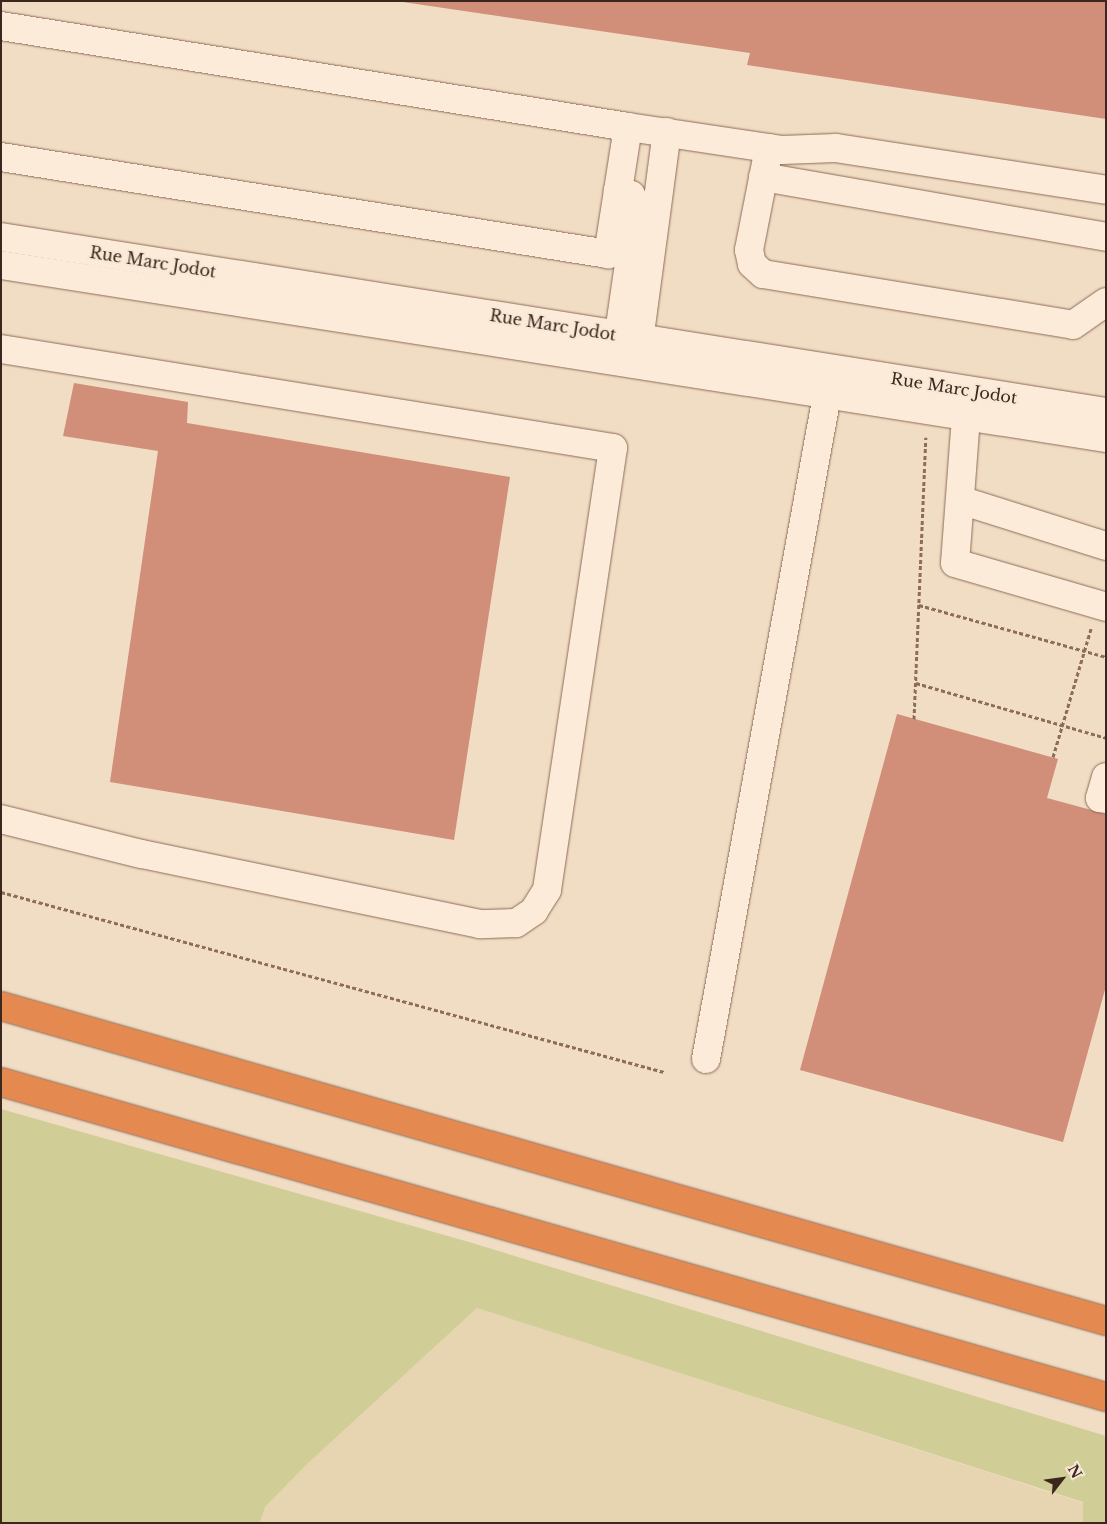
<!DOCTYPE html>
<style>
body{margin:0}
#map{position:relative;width:1107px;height:1524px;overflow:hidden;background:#f1dcc4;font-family:"Libre Baskerville",serif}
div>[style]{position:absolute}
.farmland>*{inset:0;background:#e7d5b1}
.green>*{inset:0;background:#d0cd97}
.building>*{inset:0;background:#d18e78}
.path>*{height:3px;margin-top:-1.5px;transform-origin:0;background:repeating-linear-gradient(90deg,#8d6c59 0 4px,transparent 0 6.5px)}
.roads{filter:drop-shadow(0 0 1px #8d6c59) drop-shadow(0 0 1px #8d6c59)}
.minor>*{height:28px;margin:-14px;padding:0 14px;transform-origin:14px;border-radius:14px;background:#fbebd8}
.highway>*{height:28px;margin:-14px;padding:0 14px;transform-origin:14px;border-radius:14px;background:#e48a50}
span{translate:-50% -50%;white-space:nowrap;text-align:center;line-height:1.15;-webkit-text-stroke:4px #f8e7d4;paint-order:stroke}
.street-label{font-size:16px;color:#3c271e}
.frame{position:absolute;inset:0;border:2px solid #3c271e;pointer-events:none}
.north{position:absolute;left:1037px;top:1454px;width:50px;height:50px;-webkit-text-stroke:4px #f8e7d4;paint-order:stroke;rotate:60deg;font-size:14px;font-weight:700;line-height:20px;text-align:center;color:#3c271e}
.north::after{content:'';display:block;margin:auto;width:18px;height:22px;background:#3c271e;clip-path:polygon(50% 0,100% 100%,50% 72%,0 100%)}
</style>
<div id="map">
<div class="farmland">
<div style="clip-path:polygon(477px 1308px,1083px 1503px,1083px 1523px,260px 1523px,265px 1507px,306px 1465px)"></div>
</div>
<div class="green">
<div style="clip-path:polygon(1px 1109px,469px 1242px,1106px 1436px,1106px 1523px,1083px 1523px,1083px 1502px,477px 1308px,306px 1465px,265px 1507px,260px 1523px,1px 1523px)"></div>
</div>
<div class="building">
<div style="clip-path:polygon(396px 1px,1106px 1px,1106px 119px,747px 65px,750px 53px)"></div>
<div style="clip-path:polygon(74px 383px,188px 402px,187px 423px,510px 477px,454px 840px,110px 782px,158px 451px,63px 436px)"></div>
<div style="clip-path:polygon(897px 714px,1058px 759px,1047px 798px,1106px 814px,1106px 986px,1063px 1142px,800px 1070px)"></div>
</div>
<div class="path">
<div style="left:919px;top:605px;width:194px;rotate:15.5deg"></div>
<div style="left:916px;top:683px;width:198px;rotate:16.1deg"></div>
<div style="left:914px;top:719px;width:282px;rotate:-87.6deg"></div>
<div style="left:1053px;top:757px;width:134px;rotate:-73.5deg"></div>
<div style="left:1px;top:892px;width:687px;rotate:15.19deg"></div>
</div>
<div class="roads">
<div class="minor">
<div style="left:1px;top:26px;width:635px;rotate:9.15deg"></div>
<div style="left:628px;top:127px;width:129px;rotate:98.9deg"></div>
<div style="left:608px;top:254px;width:615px;rotate:-170.92deg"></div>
<div style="left:628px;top:127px;width:156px;rotate:8.5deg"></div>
<div style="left:782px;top:150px;width:54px;rotate:-2.1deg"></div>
<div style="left:836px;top:148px;width:273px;rotate:8.8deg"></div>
<div style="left:769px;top:148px;width:104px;rotate:101.1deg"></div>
<div style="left:749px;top:250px;width:14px;rotate:78deg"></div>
<div style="left:752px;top:264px;width:15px;rotate:42deg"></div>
<div style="left:763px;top:274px;width:314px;rotate:9.3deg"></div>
<div style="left:1073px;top:325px;width:40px;rotate:-34.9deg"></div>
<div style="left:763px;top:177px;width:348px;rotate:9.9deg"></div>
<div style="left:1px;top:237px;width:1119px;rotate:9deg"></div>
<div style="left:1px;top:265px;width:1118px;rotate:8.9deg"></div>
<div style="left:1px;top:349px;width:620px;rotate:9.19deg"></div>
<div style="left:613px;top:448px;width:447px;rotate:98.5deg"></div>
<div style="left:547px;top:890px;width:25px;rotate:122deg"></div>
<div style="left:534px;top:911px;width:22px;rotate:146deg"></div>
<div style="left:516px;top:923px;width:36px;rotate:178deg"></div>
<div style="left:480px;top:924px;width:346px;rotate:-168.3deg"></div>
<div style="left:141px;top:854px;width:144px;rotate:-166deg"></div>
<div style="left:616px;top:354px;width:147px;rotate:-81.8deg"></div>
<div style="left:637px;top:209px;width:15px;rotate:-113deg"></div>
<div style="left:631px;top:195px;width:14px;rotate:-163deg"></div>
<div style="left:637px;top:356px;width:226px;rotate:-82.4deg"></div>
<div style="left:966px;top:417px;width:146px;rotate:94.3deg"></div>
<div style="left:955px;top:563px;width:157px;rotate:16.2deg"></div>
<div style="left:960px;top:500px;width:153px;rotate:17.5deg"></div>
<div style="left:1106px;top:777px;width:22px;rotate:106deg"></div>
<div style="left:1100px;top:798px;width:6px;rotate:9deg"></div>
<div style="left:706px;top:1059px;width:675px;rotate:-79.67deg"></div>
</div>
<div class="highway">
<div style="left:1px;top:1006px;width:1149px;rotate:15.91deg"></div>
<div style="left:1px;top:1082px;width:1149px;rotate:15.91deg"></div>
</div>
</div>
<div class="street-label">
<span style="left:153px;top:262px;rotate:9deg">Rue Marc Jodot</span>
<span style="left:553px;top:325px;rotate:9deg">Rue Marc Jodot</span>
<span style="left:954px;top:388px;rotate:9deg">Rue Marc Jodot</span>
</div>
<div class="frame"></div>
<div class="north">N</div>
</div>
